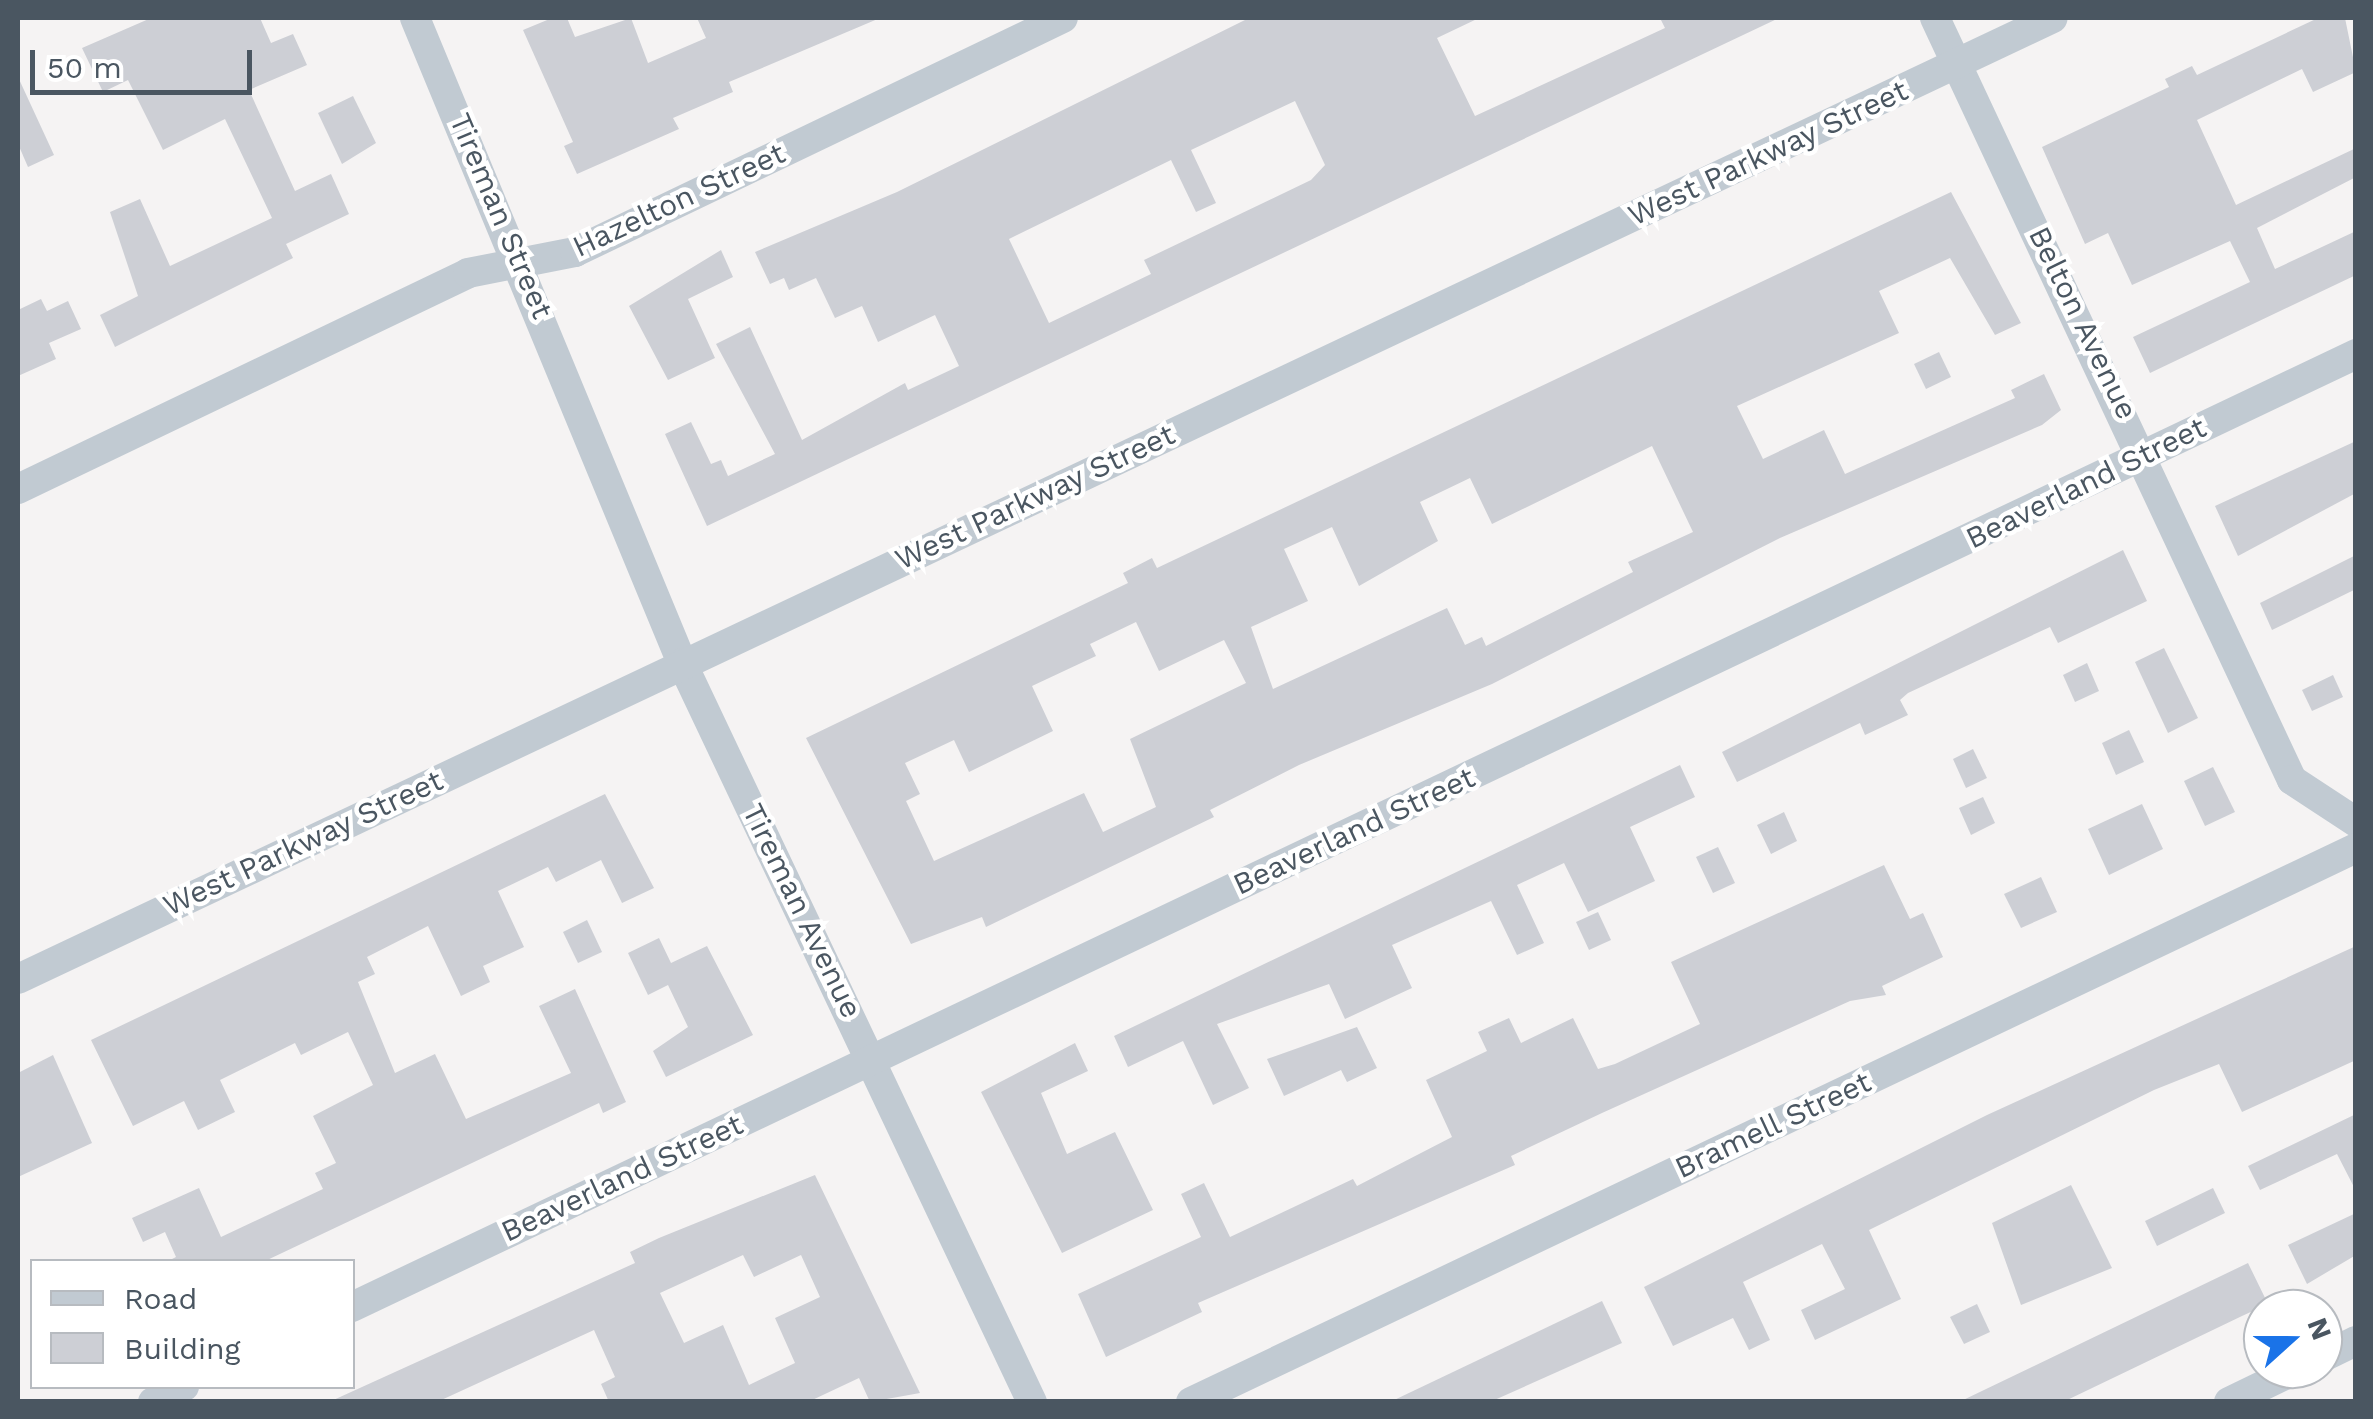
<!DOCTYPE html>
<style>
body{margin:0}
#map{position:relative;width:2373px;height:1419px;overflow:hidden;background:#f5f3f3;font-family:"Work Sans",sans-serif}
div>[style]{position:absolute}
.building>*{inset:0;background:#cdcfd5}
.minor>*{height:30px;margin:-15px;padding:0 15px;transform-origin:15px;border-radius:15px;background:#c1cad2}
span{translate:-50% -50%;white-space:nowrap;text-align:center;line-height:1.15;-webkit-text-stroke:9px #fff;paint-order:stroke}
.street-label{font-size:30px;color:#4a5661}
.frame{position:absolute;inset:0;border:20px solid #4a5661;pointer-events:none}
.legend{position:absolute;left:30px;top:1259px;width:325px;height:130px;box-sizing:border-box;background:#fff;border:2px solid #b7bbc0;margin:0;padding:12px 18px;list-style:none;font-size:30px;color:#4a5661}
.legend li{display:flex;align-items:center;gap:20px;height:50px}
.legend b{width:50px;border:2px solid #b7bbc0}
.north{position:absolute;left:2243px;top:1289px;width:100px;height:100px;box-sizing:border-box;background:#fff;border:2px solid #b7bbc0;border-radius:50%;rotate:69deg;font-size:28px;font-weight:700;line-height:40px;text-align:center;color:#4a5661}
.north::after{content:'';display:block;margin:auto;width:35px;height:45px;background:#1a73e8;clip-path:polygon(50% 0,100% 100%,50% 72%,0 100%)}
.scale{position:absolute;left:30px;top:50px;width:222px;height:45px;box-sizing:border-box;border:5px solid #4a5661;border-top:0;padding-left:12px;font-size:30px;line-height:35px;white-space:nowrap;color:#4a5661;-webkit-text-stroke:8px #fff;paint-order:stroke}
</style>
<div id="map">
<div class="building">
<div style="clip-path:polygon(151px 18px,260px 18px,271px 43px,293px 34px,307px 65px,249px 90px,295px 191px,331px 174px,349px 214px,286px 244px,293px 258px,115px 347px,100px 315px,138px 296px,110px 212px,140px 199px,170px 266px,272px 218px,225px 119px,163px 150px,128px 80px,103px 92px,82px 48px)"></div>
<div style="clip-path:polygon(552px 18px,567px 18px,575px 37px,631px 18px,648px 63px,706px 38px,697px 18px,880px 18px,729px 82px,733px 92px,673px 118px,679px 129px,577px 174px,564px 146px,573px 142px,523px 30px)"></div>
<div style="clip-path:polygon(evenodd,1249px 18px,1479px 18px,1437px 38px,1475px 116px,1665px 28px,1660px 18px,1779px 18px,707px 526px,665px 434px,691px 422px,711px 464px,721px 460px,728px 476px,775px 454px,716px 344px,750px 327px,802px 440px,905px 383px,908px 390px,959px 366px,935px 315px,878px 342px,862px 306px,835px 318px,816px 278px,789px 290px,784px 278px,770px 284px,755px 252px,897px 192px,1249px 18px,1295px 101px,1325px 165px,1311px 180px,1144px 260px,1151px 274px,1049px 323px,1009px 239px,1171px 160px,1196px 212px,1216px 203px,1191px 150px,1295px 101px)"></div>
<div style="clip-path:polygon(2318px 18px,2345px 18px,2356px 72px,2313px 92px,2302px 69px,2197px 120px,2236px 205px,2356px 148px,2356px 177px,2257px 228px,2275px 269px,2356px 231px,2356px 275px,2150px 373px,2133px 337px,2250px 282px,2230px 241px,2132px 285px,2108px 233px,2085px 244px,2042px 147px,2169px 87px,2165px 79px,2192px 66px,2197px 75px)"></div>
<div style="clip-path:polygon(18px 77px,54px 155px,28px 167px,18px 144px)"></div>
<div style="clip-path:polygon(353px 96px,376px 143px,342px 164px,318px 113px)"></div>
<div style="clip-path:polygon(evenodd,1951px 192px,2021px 323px,1995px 335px,1950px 258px,1879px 291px,1899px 333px,1737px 406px,1763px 459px,1824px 430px,1845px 474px,2015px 398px,2011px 390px,2044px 374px,2061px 410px,2042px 425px,1780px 538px,1492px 684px,1299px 765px,1210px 810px,1214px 817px,986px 927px,982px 917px,911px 944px,806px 738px,1128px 583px,1123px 573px,1152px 558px,1157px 568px,1951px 192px,1652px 446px,1693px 532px,1628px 562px,1633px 572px,1486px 646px,1482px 637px,1465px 645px,1447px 608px,1273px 689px,1251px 627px,1308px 601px,1284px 549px,1332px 527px,1359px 586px,1438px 541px,1420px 502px,1470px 478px,1492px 524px,1652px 446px,1951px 192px,1136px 622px,1159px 671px,1224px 640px,1246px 683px,1130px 739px,1156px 807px,1103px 832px,1084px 793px,934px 861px,906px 801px,920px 794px,905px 763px,954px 740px,969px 772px,1053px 731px,1032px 686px,1096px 656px,1090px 644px,1136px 622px)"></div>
<div style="clip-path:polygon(721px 250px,733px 277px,688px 299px,715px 358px,668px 380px,629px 306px)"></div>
<div style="clip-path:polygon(41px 299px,47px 311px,68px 301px,81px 329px,49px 343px,56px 359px,18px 376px,18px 310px)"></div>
<div style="clip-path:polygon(1939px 352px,1951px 377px,1926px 389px,1914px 364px)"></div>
<div style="clip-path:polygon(2356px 441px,2356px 493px,2238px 556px,2215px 506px)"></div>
<div style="clip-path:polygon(2123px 550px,2147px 601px,2058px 643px,2050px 627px,1908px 693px,1900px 700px,1908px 715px,1865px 735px,1860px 723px,1737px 782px,1722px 752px)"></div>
<div style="clip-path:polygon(2356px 555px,2356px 589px,2272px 630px,2260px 603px)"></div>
<div style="clip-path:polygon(2164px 648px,2198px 718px,2168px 733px,2135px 662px)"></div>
<div style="clip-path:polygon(2087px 663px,2099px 691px,2075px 702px,2063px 675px)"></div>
<div style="clip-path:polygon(2333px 675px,2343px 697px,2312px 711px,2302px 690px)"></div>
<div style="clip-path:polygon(2129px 730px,2144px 762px,2116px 775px,2102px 743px)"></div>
<div style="clip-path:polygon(1973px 749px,1987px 778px,1966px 788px,1953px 759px)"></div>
<div style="clip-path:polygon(1680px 765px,1695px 797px,1630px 827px,1655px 881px,1588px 912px,1564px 863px,1517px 885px,1544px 943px,1517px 955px,1491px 901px,1392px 945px,1412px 988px,1345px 1019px,1329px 984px,1217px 1024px,1249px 1088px,1213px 1105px,1183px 1041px,1128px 1067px,1114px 1036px)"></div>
<div style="clip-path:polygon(2213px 767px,2235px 812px,2205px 826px,2184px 781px)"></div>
<div style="clip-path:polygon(605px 794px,654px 888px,622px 903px,601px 860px,556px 882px,548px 867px,498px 891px,524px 947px,483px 966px,490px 982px,461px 996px,428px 926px,367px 957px,375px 974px,358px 982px,395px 1073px,435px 1054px,466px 1119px,571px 1073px,539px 1006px,575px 989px,626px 1102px,603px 1113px,599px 1103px,263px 1262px,166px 1262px,176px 1257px,165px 1232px,143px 1242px,132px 1218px,199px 1188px,221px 1237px,323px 1189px,315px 1173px,336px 1163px,313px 1116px,373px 1085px,348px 1032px,301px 1055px,295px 1043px,220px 1080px,235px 1112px,198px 1130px,184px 1101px,133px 1126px,91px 1040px)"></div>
<div style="clip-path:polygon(1983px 797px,1995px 823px,1971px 835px,1959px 808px)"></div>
<div style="clip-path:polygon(2142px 804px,2163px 849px,2109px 875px,2088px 829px)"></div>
<div style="clip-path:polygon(1784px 812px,1797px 841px,1771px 854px,1757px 825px)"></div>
<div style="clip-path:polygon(1718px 847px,1735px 883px,1713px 893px,1696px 857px)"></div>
<div style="clip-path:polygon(1884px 865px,1910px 919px,1923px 913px,1943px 957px,1882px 986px,1886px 995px,1850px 1001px,1602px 1113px,1511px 1156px,1515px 1165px,1198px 1303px,1202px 1312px,1106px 1357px,1078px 1294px,1201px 1237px,1181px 1194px,1204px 1183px,1230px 1237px,1353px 1179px,1357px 1186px,1452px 1137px,1426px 1080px,1487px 1051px,1478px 1032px,1509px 1018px,1521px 1043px,1573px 1018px,1598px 1069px,1615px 1064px,1700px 1024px,1671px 962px)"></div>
<div style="clip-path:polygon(2041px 877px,2057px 912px,2021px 928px,2004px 894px)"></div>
<div style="clip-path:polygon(1598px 912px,1611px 940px,1589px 950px,1576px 922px)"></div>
<div style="clip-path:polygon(587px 920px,602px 952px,578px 963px,563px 932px)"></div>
<div style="clip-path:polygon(659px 938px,671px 963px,707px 946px,753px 1035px,666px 1077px,653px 1051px,688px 1027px,668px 985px,648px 995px,628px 953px)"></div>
<div style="clip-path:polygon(2356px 946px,2356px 1060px,2242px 1112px,2219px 1064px,2154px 1090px,1869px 1230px,1901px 1299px,1815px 1340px,1801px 1310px,1845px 1289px,1822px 1244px,1743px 1282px,1770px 1340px,1749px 1350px,1733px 1318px,1673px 1346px,1644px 1287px,1987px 1115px)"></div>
<div style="clip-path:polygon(1357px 1027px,1377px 1068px,1347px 1082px,1341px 1070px,1284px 1096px,1267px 1059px)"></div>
<div style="clip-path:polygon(1075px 1043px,1088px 1071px,1041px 1093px,1067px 1154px,1115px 1132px,1153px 1210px,1062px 1253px,981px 1092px)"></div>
<div style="clip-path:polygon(53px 1055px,92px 1143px,18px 1177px,18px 1073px)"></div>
<div style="clip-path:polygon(2356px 1114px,2356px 1191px,2337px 1154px,2260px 1190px,2248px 1166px)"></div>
<div style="clip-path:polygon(evenodd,815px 1175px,920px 1393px,870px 1402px,859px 1378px,808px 1402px,609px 1402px,601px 1384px,615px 1377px,594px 1330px,437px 1402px,329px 1402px,635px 1263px,630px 1252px,659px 1238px,815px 1175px,743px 1255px,754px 1277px,801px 1255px,820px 1297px,775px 1318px,795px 1363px,749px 1385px,723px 1325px,684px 1343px,660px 1293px,743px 1255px)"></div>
<div style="clip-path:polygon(2071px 1185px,2112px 1268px,2021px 1305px,1992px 1223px)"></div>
<div style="clip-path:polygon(2213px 1188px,2225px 1213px,2157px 1246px,2145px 1221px)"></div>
<div style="clip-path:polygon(2356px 1213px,2356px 1255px,2307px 1284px,2288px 1245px)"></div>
<div style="clip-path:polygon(2248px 1263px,2268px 1304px,2242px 1316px,2063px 1402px,1959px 1402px)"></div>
<div style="clip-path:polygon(1602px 1301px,1622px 1343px,1490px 1402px,1390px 1402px)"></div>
<div style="clip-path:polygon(1977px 1304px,1990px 1332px,1964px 1344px,1950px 1317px)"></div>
</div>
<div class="minor">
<div style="left:415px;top:18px;width:698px;rotate:67.51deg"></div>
<div style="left:682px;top:663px;width:818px;rotate:64.66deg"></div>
<div style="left:1935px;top:18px;width:841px;rotate:64.9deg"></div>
<div style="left:2292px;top:780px;width:77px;rotate:33.3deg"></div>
<div style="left:18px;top:489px;width:499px;rotate:-25.6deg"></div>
<div style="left:468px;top:273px;width:109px;rotate:-11.1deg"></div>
<div style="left:575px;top:252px;width:541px;rotate:-25.62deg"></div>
<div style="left:18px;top:979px;width:2250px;rotate:-25.28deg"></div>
<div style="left:352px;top:1307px;width:2219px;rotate:-25.43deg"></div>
<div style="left:2323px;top:1357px;width:37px;rotate:-26deg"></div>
<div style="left:153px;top:1402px;width:35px;rotate:-27deg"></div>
<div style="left:1191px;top:1402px;width:1290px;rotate:-25.43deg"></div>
<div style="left:2229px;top:1402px;width:76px;rotate:-25.9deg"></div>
</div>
<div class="street-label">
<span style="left:1768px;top:153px;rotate:-25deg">West Parkway Street</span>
<span style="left:679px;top:200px;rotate:-25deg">Hazelton Street</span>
<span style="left:501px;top:216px;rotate:67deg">Tireman Street</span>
<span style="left:2083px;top:323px;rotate:64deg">Belton Avenue</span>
<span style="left:2086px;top:483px;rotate:-26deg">Beaverland Street</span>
<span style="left:1035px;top:497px;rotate:-25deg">West Parkway Street</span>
<span style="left:1354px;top:831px;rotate:-25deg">Beaverland Street</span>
<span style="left:303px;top:843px;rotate:-25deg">West Parkway Street</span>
<span style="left:802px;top:911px;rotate:64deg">Tireman Avenue</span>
<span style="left:1773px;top:1125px;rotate:-25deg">Bramell Street</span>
<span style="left:622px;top:1178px;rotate:-25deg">Beaverland Street</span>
</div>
<div class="frame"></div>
<ul class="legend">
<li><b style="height:12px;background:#c1cad2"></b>Road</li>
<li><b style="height:28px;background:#cdcfd5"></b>Building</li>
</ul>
<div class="north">N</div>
<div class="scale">50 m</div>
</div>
